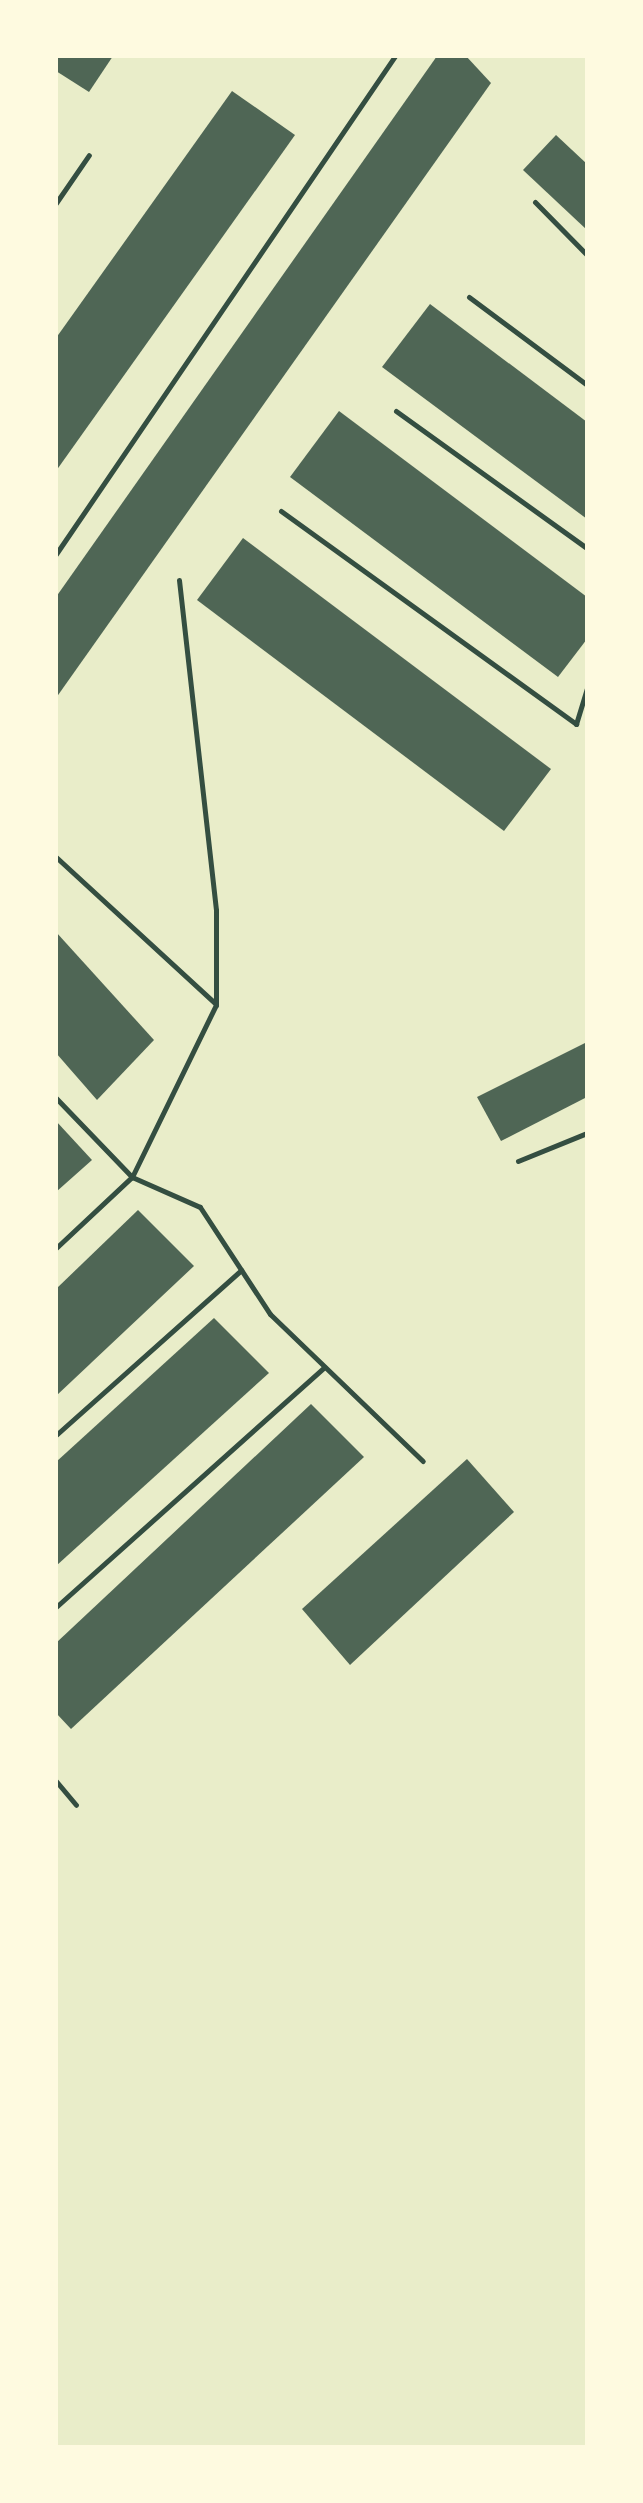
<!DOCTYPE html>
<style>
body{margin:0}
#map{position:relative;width:643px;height:2503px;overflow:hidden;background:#e9edc9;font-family:"PT Serif",serif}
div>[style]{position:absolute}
.building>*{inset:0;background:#4f6655}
.service>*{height:5px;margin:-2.5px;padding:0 2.5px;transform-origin:2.5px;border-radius:2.5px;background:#344e41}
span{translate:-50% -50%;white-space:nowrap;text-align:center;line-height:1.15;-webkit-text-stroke:7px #fefae0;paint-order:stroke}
.frame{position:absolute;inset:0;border:58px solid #fefae0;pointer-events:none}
</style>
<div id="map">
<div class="building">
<div style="clip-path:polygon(56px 56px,113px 56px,89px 92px,56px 71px)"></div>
<div style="clip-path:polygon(437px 56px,466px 56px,491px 83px,56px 698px,56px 597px)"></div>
<div style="clip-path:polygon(232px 91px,295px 135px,56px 471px,56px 338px)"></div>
<div style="clip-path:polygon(556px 135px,587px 164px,587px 230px,523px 170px)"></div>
<div style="clip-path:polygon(430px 304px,587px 422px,587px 519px,382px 367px)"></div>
<div style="clip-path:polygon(339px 411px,587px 597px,587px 639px,558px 677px,290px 477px)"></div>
<div style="clip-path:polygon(243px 538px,551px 769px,504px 831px,197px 600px)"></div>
<div style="clip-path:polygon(56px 932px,154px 1040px,97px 1100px,56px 1053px)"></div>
<div style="clip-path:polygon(587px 1042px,587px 1097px,501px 1141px,477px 1097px)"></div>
<div style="clip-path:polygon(56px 1121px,92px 1160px,56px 1192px)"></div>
<div style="clip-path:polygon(138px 1210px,194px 1266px,56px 1396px,56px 1289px)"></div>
<div style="clip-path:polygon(214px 1318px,269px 1373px,56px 1566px,56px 1462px)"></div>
<div style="clip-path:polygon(311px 1404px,364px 1457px,71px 1729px,56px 1713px,56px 1643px)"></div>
<div style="clip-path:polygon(467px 1459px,514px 1512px,350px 1665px,302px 1609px)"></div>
</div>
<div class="service">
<div style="left:535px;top:202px;width:74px;rotate:45.5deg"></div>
<div style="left:56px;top:203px;width:58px;rotate:-55.5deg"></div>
<div style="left:469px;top:297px;width:147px;rotate:36.7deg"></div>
<div style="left:396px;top:411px;width:235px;rotate:35.7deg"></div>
<div style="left:281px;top:511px;width:364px;rotate:35.8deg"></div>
<div style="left:576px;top:724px;width:38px;rotate:-73deg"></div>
<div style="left:56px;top:554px;width:602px;rotate:-55.76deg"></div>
<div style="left:56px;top:857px;width:217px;rotate:42.6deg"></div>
<div style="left:56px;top:1098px;width:110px;rotate:46.1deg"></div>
<div style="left:132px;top:1177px;width:74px;rotate:23.8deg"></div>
<div style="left:200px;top:1207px;width:128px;rotate:56.8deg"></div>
<div style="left:270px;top:1314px;width:212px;rotate:43.9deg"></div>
<div style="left:518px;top:1161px;width:74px;rotate:-22.1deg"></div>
<div style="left:56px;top:1248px;width:104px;rotate:-43.1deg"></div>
<div style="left:132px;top:1177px;width:191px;rotate:-64deg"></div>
<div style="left:216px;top:1005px;width:95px;rotate:-90deg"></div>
<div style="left:216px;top:910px;width:332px;rotate:-96.4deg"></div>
<div style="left:56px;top:1435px;width:248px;rotate:-41.7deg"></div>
<div style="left:56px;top:1607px;width:360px;rotate:-41.8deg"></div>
<div style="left:56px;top:1781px;width:31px;rotate:50deg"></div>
</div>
<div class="frame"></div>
</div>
